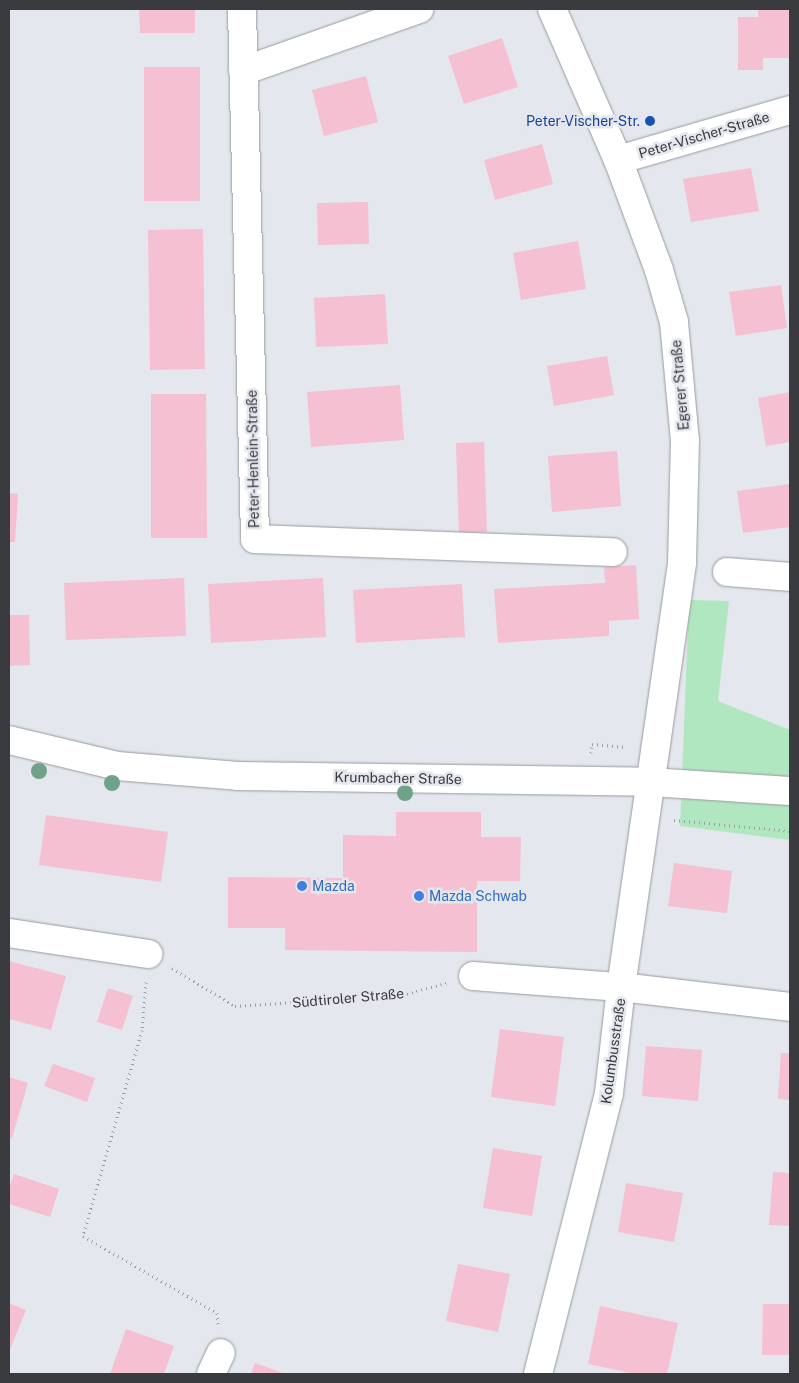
<!DOCTYPE html>
<meta charset="utf-8">
<style>
body{margin:0}
#map{position:relative;width:799px;height:1383px;overflow:hidden;background:#e4e7ed;font-family:"Public Sans",sans-serif}
div>[style]{position:absolute}
.green>*{inset:0;background:#b1e7c0}
.building>*{inset:0;background:#f5c0d1}
.path>*{height:3px;margin-top:-1.5px;transform-origin:0;background:repeating-linear-gradient(90deg,#9c9ea3 0 1px,transparent 0 5px)}
.roads{filter:drop-shadow(0 0 1px #979a9f) drop-shadow(0 0 1px #979a9f)}
.minor>*{height:28px;margin:-14px;padding:0 14px;transform-origin:14px;border-radius:14px;background:#fff}
.tertiary>*{height:28px;margin:-14px;padding:0 14px;transform-origin:14px;border-radius:14px;background:#fff}
.secondary>*{height:28px;margin:-14px;padding:0 14px;transform-origin:14px;border-radius:14px;background:#fff}
.trees>*{width:16px;height:16px;margin:-8px;border-radius:50%;background:#70a189}
.dots>*{width:14px;height:14px;translate:-50% -50%;box-sizing:border-box;border:2px solid #e4e7ed;border-radius:50%}
span{translate:-50% -50%;white-space:nowrap;text-align:center;line-height:1.15;-webkit-text-stroke:5px #e4e7ed;paint-order:stroke}
.transit-label{font-size:14px;color:#164399}
.right{translate:-100% -50%;text-align:right}
.street-label{font-size:14px;color:#3a3b3e}
.shop-label{font-size:14px;color:#366cbe}
.left{translate:0 -50%;text-align:left}
.frame{position:absolute;inset:0;border:10px solid #3a3b3e;pointer-events:none}
</style>
<div id="map">
<div class="green">
<div style="clip-path:polygon(689px 600px,729px 601px,718px 701px,790px 730px,790px 840px,680px 826px)"></div>
</div>
<div class="building">
<div style="clip-path:polygon(139px 9px,195px 9px,195px 33px,140px 33px)"></div>
<div style="clip-path:polygon(758px 9px,790px 9px,790px 58px,763px 58px,763px 70px,738px 70px,738px 17px,758px 17px)"></div>
<div style="clip-path:polygon(502px 38px,518px 87px,464px 104px,448px 56px)"></div>
<div style="clip-path:polygon(144px 67px,200px 67px,200px 201px,144px 201px)"></div>
<div style="clip-path:polygon(366px 76px,378px 122px,324px 136px,312px 90px)"></div>
<div style="clip-path:polygon(542px 144px,553px 184px,495px 200px,484px 160px)"></div>
<div style="clip-path:polygon(751px 168px,759px 211px,691px 222px,683px 179px)"></div>
<div style="clip-path:polygon(368px 202px,369px 244px,318px 245px,317px 203px)"></div>
<div style="clip-path:polygon(203px 229px,205px 369px,150px 370px,148px 230px)"></div>
<div style="clip-path:polygon(578px 241px,586px 289px,521px 300px,513px 253px)"></div>
<div style="clip-path:polygon(781px 285px,787px 328px,736px 336px,729px 292px)"></div>
<div style="clip-path:polygon(385px 294px,388px 344px,316px 347px,314px 298px)"></div>
<div style="clip-path:polygon(607px 356px,614px 395px,554px 406px,547px 366px)"></div>
<div style="clip-path:polygon(400px 385px,404px 440px,311px 447px,307px 392px)"></div>
<div style="clip-path:polygon(790px 392px,790px 442px,766px 446px,758px 398px)"></div>
<div style="clip-path:polygon(151px 394px,206px 394px,207px 538px,151px 538px)"></div>
<div style="clip-path:polygon(484px 442px,487px 532px,459px 533px,456px 443px)"></div>
<div style="clip-path:polygon(617px 451px,621px 506px,552px 512px,548px 456px)"></div>
<div style="clip-path:polygon(790px 484px,790px 527px,743px 533px,737px 491px)"></div>
<div style="clip-path:polygon(9px 493px,18px 494px,15px 542px,9px 542px)"></div>
<div style="clip-path:polygon(636px 565px,639px 619px,609px 621px,609px 636px,498px 643px,494px 589px,605px 583px,604px 567px)"></div>
<div style="clip-path:polygon(184px 578px,186px 636px,66px 640px,64px 583px)"></div>
<div style="clip-path:polygon(323px 578px,326px 637px,211px 643px,208px 584px)"></div>
<div style="clip-path:polygon(462px 584px,465px 637px,356px 643px,353px 590px)"></div>
<div style="clip-path:polygon(9px 615px,29px 615px,30px 665px,9px 666px)"></div>
<div style="clip-path:polygon(396px 812px,481px 812px,481px 837px,521px 837px,520px 881px,477px 881px,477px 952px,285px 950px,285px 928px,228px 928px,228px 877px,343px 878px,343px 835px,396px 836px)"></div>
<div style="clip-path:polygon(46px 815px,168px 832px,161px 882px,39px 865px)"></div>
<div style="clip-path:polygon(674px 863px,732px 871px,727px 913px,668px 906px)"></div>
<div style="clip-path:polygon(9px 961px,66px 976px,51px 1030px,9px 1019px)"></div>
<div style="clip-path:polygon(108px 988px,133px 996px,122px 1030px,97px 1022px)"></div>
<div style="clip-path:polygon(500px 1029px,564px 1037px,555px 1106px,491px 1097px)"></div>
<div style="clip-path:polygon(646px 1046px,702px 1050px,698px 1101px,642px 1096px)"></div>
<div style="clip-path:polygon(781px 1053px,790px 1053px,790px 1100px,778px 1099px)"></div>
<div style="clip-path:polygon(53px 1064px,95px 1078px,87px 1102px,44px 1086px)"></div>
<div style="clip-path:polygon(9px 1077px,28px 1083px,12px 1138px,9px 1137px)"></div>
<div style="clip-path:polygon(493px 1148px,542px 1156px,532px 1216px,483px 1208px)"></div>
<div style="clip-path:polygon(773px 1172px,790px 1173px,790px 1226px,769px 1225px)"></div>
<div style="clip-path:polygon(14px 1174px,59px 1189px,50px 1217px,9px 1204px,9px 1188px)"></div>
<div style="clip-path:polygon(626px 1183px,683px 1193px,674px 1242px,618px 1232px)"></div>
<div style="clip-path:polygon(458px 1264px,510px 1274px,498px 1332px,446px 1321px)"></div>
<div style="clip-path:polygon(9px 1303px,26px 1310px,9px 1352px)"></div>
<div style="clip-path:polygon(763px 1304px,790px 1304px,790px 1355px,762px 1355px)"></div>
<div style="clip-path:polygon(600px 1306px,678px 1323px,667px 1374px,635px 1374px,588px 1364px)"></div>
<div style="clip-path:polygon(126px 1329px,174px 1346px,164px 1374px,110px 1374px)"></div>
<div style="clip-path:polygon(255px 1363px,285px 1374px,251px 1374px)"></div>
</div>
<div class="path">
<div style="left:591px;top:753px;width:9px;rotate:-84deg"></div>
<div style="left:592px;top:744px;width:34px;rotate:5deg"></div>
<div style="left:674px;top:820px;width:117px;rotate:5.4deg"></div>
<div style="left:172px;top:968px;width:74px;rotate:31.1deg"></div>
<div style="left:235px;top:1006px;width:167px;rotate:-3.8deg"></div>
<div style="left:402px;top:995px;width:46px;rotate:-15.3deg"></div>
<div style="left:146px;top:982px;width:48px;rotate:94.8deg"></div>
<div style="left:142px;top:1030px;width:214px;rotate:106deg"></div>
<div style="left:83px;top:1236px;width:155px;rotate:29.9deg"></div>
<div style="left:217px;top:1313px;width:12px;rotate:85deg"></div>
</div>
<div class="roads">
<div class="minor">
<div style="left:242px;top:9px;width:530px;rotate:88.59deg"></div>
<div style="left:255px;top:539px;width:358px;rotate:2.1deg"></div>
<div style="left:243px;top:71px;width:187px;rotate:-19.4deg"></div>
<div style="left:618px;top:160px;width:179px;rotate:-16.2deg"></div>
<div style="left:727px;top:572px;width:63px;rotate:4.5deg"></div>
<div style="left:9px;top:933px;width:141px;rotate:8.6deg"></div>
<div style="left:473px;top:976px;width:148px;rotate:4.3deg"></div>
<div style="left:621px;top:987px;width:170px;rotate:6.7deg"></div>
<div style="left:211px;top:1374px;width:23px;rotate:-65deg"></div>
</div>
<div class="tertiary">
<div style="left:538px;top:1374px;width:290px;rotate:-75.8deg"></div>
<div style="left:609px;top:1093px;width:107px;rotate:-83.5deg"></div>
<div style="left:621px;top:987px;width:429px;rotate:-81.8deg"></div>
<div style="left:682px;top:562px;width:121px;rotate:-88.6deg"></div>
<div style="left:685px;top:441px;width:120px;rotate:-95.3deg"></div>
<div style="left:674px;top:322px;width:54px;rotate:-106.1deg"></div>
<div style="left:659px;top:270px;width:117px;rotate:-110.4deg"></div>
<div style="left:618px;top:160px;width:165px;rotate:-113.6deg"></div>
</div>
<div class="secondary">
<div style="left:9px;top:740px;width:111px;rotate:13.5deg"></div>
<div style="left:117px;top:766px;width:121px;rotate:4.7deg"></div>
<div style="left:238px;top:776px;width:412px;rotate:0.8deg"></div>
<div style="left:650px;top:782px;width:140px;rotate:3.7deg"></div>
</div>
</div>
<div class="trees">
<div style="left:39px;top:771px"></div>
<div style="left:112px;top:783px"></div>
<div style="left:405px;top:793px"></div>
</div>
<div class="dots">
<div style="left:650px;top:121px;background:#1a4fb4"></div>
<div style="left:302px;top:886px;background:#3f7fe0"></div>
<div style="left:419px;top:896px;background:#3f7fe0"></div>
</div>
<div class="transit-label">
<span class="right" style="left:640px;top:121px">Peter-Vischer-Str.</span>
</div>
<div class="street-label">
<span style="left:704px;top:135px;rotate:-16deg">Peter-Vischer-Straße</span>
<span style="left:680px;top:385px;rotate:-95deg">Egerer Straße</span>
<span style="left:253px;top:459px;rotate:-91deg">Peter-Henlein-Straße</span>
<span style="left:398px;top:778px;rotate:1deg">Krumbacher Straße</span>
<span style="left:348px;top:998px;rotate:-5deg">Südtiroler Straße</span>
<span style="left:613px;top:1051px;rotate:-82deg">Kolumbusstraße</span>
</div>
<div class="shop-label">
<span class="left" style="left:312px;top:886px">Mazda</span>
<span class="left" style="left:429px;top:896px">Mazda Schwab</span>
</div>
<div class="frame"></div>
</div>
